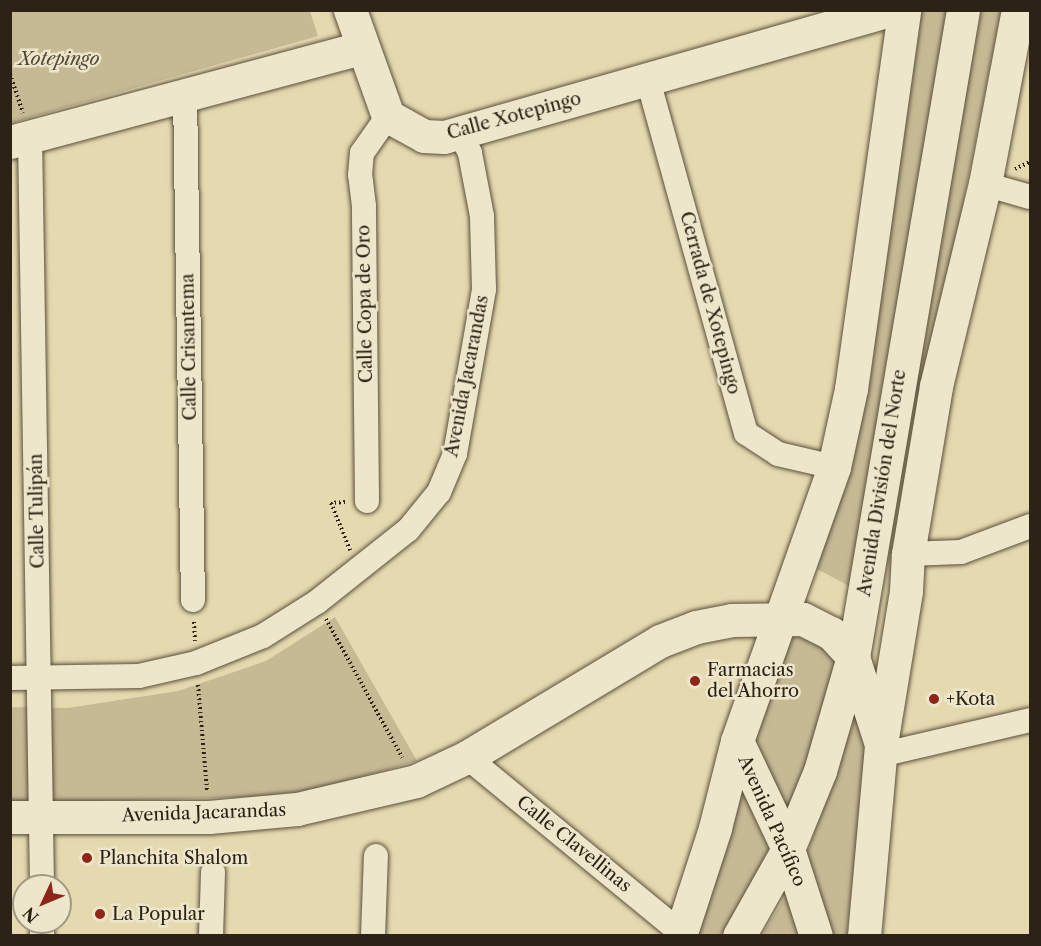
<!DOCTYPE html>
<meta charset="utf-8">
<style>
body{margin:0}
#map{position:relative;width:1041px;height:946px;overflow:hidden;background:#e5d9af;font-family:"Libre Caslon Text",serif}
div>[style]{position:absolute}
.green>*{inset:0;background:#c6ba95}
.path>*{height:4px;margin-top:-2px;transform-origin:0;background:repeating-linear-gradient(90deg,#2c2215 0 1.5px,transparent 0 4.5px)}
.roads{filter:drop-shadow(0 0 2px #5a503c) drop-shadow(0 0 2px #5a503c)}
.street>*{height:24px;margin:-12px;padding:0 12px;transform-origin:12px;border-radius:12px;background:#eee6cb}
.secondary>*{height:33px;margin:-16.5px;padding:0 16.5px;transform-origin:16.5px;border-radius:16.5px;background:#eee6cb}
.dots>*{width:16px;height:16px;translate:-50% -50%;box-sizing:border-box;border:3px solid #eee6cb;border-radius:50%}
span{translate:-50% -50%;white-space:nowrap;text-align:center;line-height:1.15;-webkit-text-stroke:5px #eee6cb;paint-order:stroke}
.park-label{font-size:18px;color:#524835;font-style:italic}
.street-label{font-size:18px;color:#2c2215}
.poi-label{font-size:18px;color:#2c2215}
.left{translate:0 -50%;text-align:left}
.frame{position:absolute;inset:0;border:12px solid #2c2215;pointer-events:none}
.north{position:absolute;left:12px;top:874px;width:60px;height:60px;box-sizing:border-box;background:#eee6cb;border:2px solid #a09882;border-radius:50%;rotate:226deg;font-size:16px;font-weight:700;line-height:24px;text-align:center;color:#2c2215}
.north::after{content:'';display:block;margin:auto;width:21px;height:27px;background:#8f2418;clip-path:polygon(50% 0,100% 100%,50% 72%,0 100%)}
</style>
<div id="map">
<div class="green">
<div style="clip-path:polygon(11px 10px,310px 11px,318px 36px,11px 123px)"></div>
<div style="clip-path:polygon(919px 11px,953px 11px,853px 588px,817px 569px,844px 468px)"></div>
<div style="clip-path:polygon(972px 11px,1001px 11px,929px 378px,898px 420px)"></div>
<div style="clip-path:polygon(335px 617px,417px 761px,295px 796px,11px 803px,11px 707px,68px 708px,178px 691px,266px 661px)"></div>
<div style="clip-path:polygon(781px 632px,846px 652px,782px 829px,741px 740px)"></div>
<div style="clip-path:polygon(856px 715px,867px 740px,847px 935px,822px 935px,806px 856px)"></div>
<div style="clip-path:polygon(745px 787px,771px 849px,727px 935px,692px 936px)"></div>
<div style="clip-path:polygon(791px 887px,802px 935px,762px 935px)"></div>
</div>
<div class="path">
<div style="left:10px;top:74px;width:41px;rotate:71.6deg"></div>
<div style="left:1015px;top:169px;width:17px;rotate:-25deg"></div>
<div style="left:345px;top:502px;width:14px;rotate:176deg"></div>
<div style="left:331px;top:503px;width:51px;rotate:68deg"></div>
<div style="left:326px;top:619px;width:158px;rotate:61.2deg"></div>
<div style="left:194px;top:622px;width:19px;rotate:87deg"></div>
<div style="left:198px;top:685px;width:106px;rotate:85.1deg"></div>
</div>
<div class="roads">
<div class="street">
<div style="left:648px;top:80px;width:366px;rotate:74.5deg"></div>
<div style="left:746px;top:433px;width:38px;rotate:33deg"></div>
<div style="left:778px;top:454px;width:57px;rotate:13.1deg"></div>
<div style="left:185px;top:93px;width:507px;rotate:89.1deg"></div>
<div style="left:30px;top:137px;width:749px;rotate:89.08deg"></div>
<div style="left:985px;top:184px;width:47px;rotate:16.1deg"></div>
<div style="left:367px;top:501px;width:295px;rotate:-90.6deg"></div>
<div style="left:364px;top:206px;width:31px;rotate:-97deg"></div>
<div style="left:360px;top:175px;width:22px;rotate:-85deg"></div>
<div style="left:362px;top:153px;width:45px;rotate:-54.9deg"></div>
<div style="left:908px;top:554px;width:53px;rotate:-2.2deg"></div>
<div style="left:961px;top:552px;width:74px;rotate:-20.6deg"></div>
<div style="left:10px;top:678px;width:129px;rotate:-0.9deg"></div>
<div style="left:139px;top:676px;width:58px;rotate:-12.8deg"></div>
<div style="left:196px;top:663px;width:72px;rotate:-21.9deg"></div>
<div style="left:263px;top:636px;width:64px;rotate:-32.2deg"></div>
<div style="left:317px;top:602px;width:116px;rotate:-38.4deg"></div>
<div style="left:408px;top:530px;width:49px;rotate:-50.8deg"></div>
<div style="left:439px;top:492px;width:41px;rotate:-67.2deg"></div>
<div style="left:455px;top:454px;width:168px;rotate:-80deg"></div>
<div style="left:484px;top:289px;width:73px;rotate:-91.6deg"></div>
<div style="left:482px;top:216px;width:64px;rotate:-100.8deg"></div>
<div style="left:470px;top:153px;width:22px;rotate:-117deg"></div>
<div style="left:880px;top:755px;width:154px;rotate:-13.1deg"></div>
<div style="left:467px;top:757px;width:277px;rotate:39.4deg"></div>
<div style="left:42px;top:936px;width:14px;rotate:-90deg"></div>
<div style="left:211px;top:936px;width:64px;rotate:-88.2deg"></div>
<div style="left:373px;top:936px;width:80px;rotate:-87.9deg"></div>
</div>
<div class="secondary">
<div style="left:350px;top:10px;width:113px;rotate:70.3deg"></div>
<div style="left:388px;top:116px;width:41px;rotate:29.1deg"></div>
<div style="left:424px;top:136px;width:20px;rotate:3deg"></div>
<div style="left:444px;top:137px;width:463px;rotate:-15.9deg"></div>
<div style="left:10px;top:142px;width:364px;rotate:-15deg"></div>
<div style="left:737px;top:741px;width:119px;rotate:64.7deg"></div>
<div style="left:788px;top:849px;width:91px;rotate:72.2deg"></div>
<div style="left:10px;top:817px;width:199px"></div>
<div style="left:209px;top:817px;width:88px;rotate:-5.2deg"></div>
<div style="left:297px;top:809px;width:122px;rotate:-13.2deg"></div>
<div style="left:416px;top:781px;width:56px;rotate:-25.2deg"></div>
<div style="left:467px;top:757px;width:225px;rotate:-31deg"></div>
<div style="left:660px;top:641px;width:39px;rotate:-21deg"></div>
<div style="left:696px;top:627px;width:37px;rotate:-11deg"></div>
<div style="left:732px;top:620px;width:71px;rotate:-0.8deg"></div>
<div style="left:803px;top:619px;width:31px;rotate:27deg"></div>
<div style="left:831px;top:633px;width:33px;rotate:47deg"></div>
<div style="left:853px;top:657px;width:91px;rotate:72.2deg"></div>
<div style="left:680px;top:936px;width:114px;rotate:-72deg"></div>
<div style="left:715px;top:828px;width:90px;rotate:-75.8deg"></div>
<div style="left:737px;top:741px;width:291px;rotate:-70.5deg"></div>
<div style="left:834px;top:467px;width:80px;rotate:-77.7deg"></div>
<div style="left:851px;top:389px;width:383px;rotate:-82deg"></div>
<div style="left:739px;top:936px;width:100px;rotate:-60.6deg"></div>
<div style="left:788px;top:849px;width:84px;rotate:-67.7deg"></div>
<div style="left:820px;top:771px;width:119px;rotate:-73.9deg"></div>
<div style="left:853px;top:657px;width:656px;rotate:-80.35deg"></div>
<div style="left:864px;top:936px;width:193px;rotate:-84.9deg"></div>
<div style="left:881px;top:744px;width:155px;rotate:-80.7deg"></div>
<div style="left:906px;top:591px;width:37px;rotate:-87deg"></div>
<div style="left:908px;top:554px;width:170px;rotate:-80.5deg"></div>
<div style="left:936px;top:386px;width:208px;rotate:-76.4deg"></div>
<div style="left:985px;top:184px;width:177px;rotate:-79.3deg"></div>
</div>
</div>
<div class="dots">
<div style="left:695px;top:681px;background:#8f2418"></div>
<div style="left:934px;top:699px;background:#8f2418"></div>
<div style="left:87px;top:858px;background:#8f2418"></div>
<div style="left:100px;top:914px;background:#8f2418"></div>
</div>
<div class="park-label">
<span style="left:59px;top:59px">Xotepingo</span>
</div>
<div class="street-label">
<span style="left:514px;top:116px;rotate:-15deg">Calle Xotepingo</span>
<span style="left:710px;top:303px;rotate:75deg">Cerrada de Xotepingo</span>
<span style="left:365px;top:304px;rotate:-91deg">Calle Copa de Oro</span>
<span style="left:189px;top:347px;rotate:-91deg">Calle Crisantema</span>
<span style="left:467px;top:376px;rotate:-79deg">Avenida Jacarandas</span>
<span style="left:882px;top:483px;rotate:-81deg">Avenida División del Norte</span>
<span style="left:37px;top:511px;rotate:-91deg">Calle Tulipán</span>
<span style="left:204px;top:813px;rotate:-2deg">Avenida Jacarandas</span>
<span style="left:772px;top:821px;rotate:66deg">Avenida Pacífico</span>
<span style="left:574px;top:844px;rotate:39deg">Calle Clavellinas</span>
</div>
<div class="poi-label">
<span class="left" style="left:707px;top:681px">Farmacias<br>del Ahorro</span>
<span class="left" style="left:946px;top:699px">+Kota</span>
<span class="left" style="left:99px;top:858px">Planchita Shalom</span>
<span class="left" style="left:112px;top:914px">La Popular</span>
</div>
<div class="frame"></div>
<div class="north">N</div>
</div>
